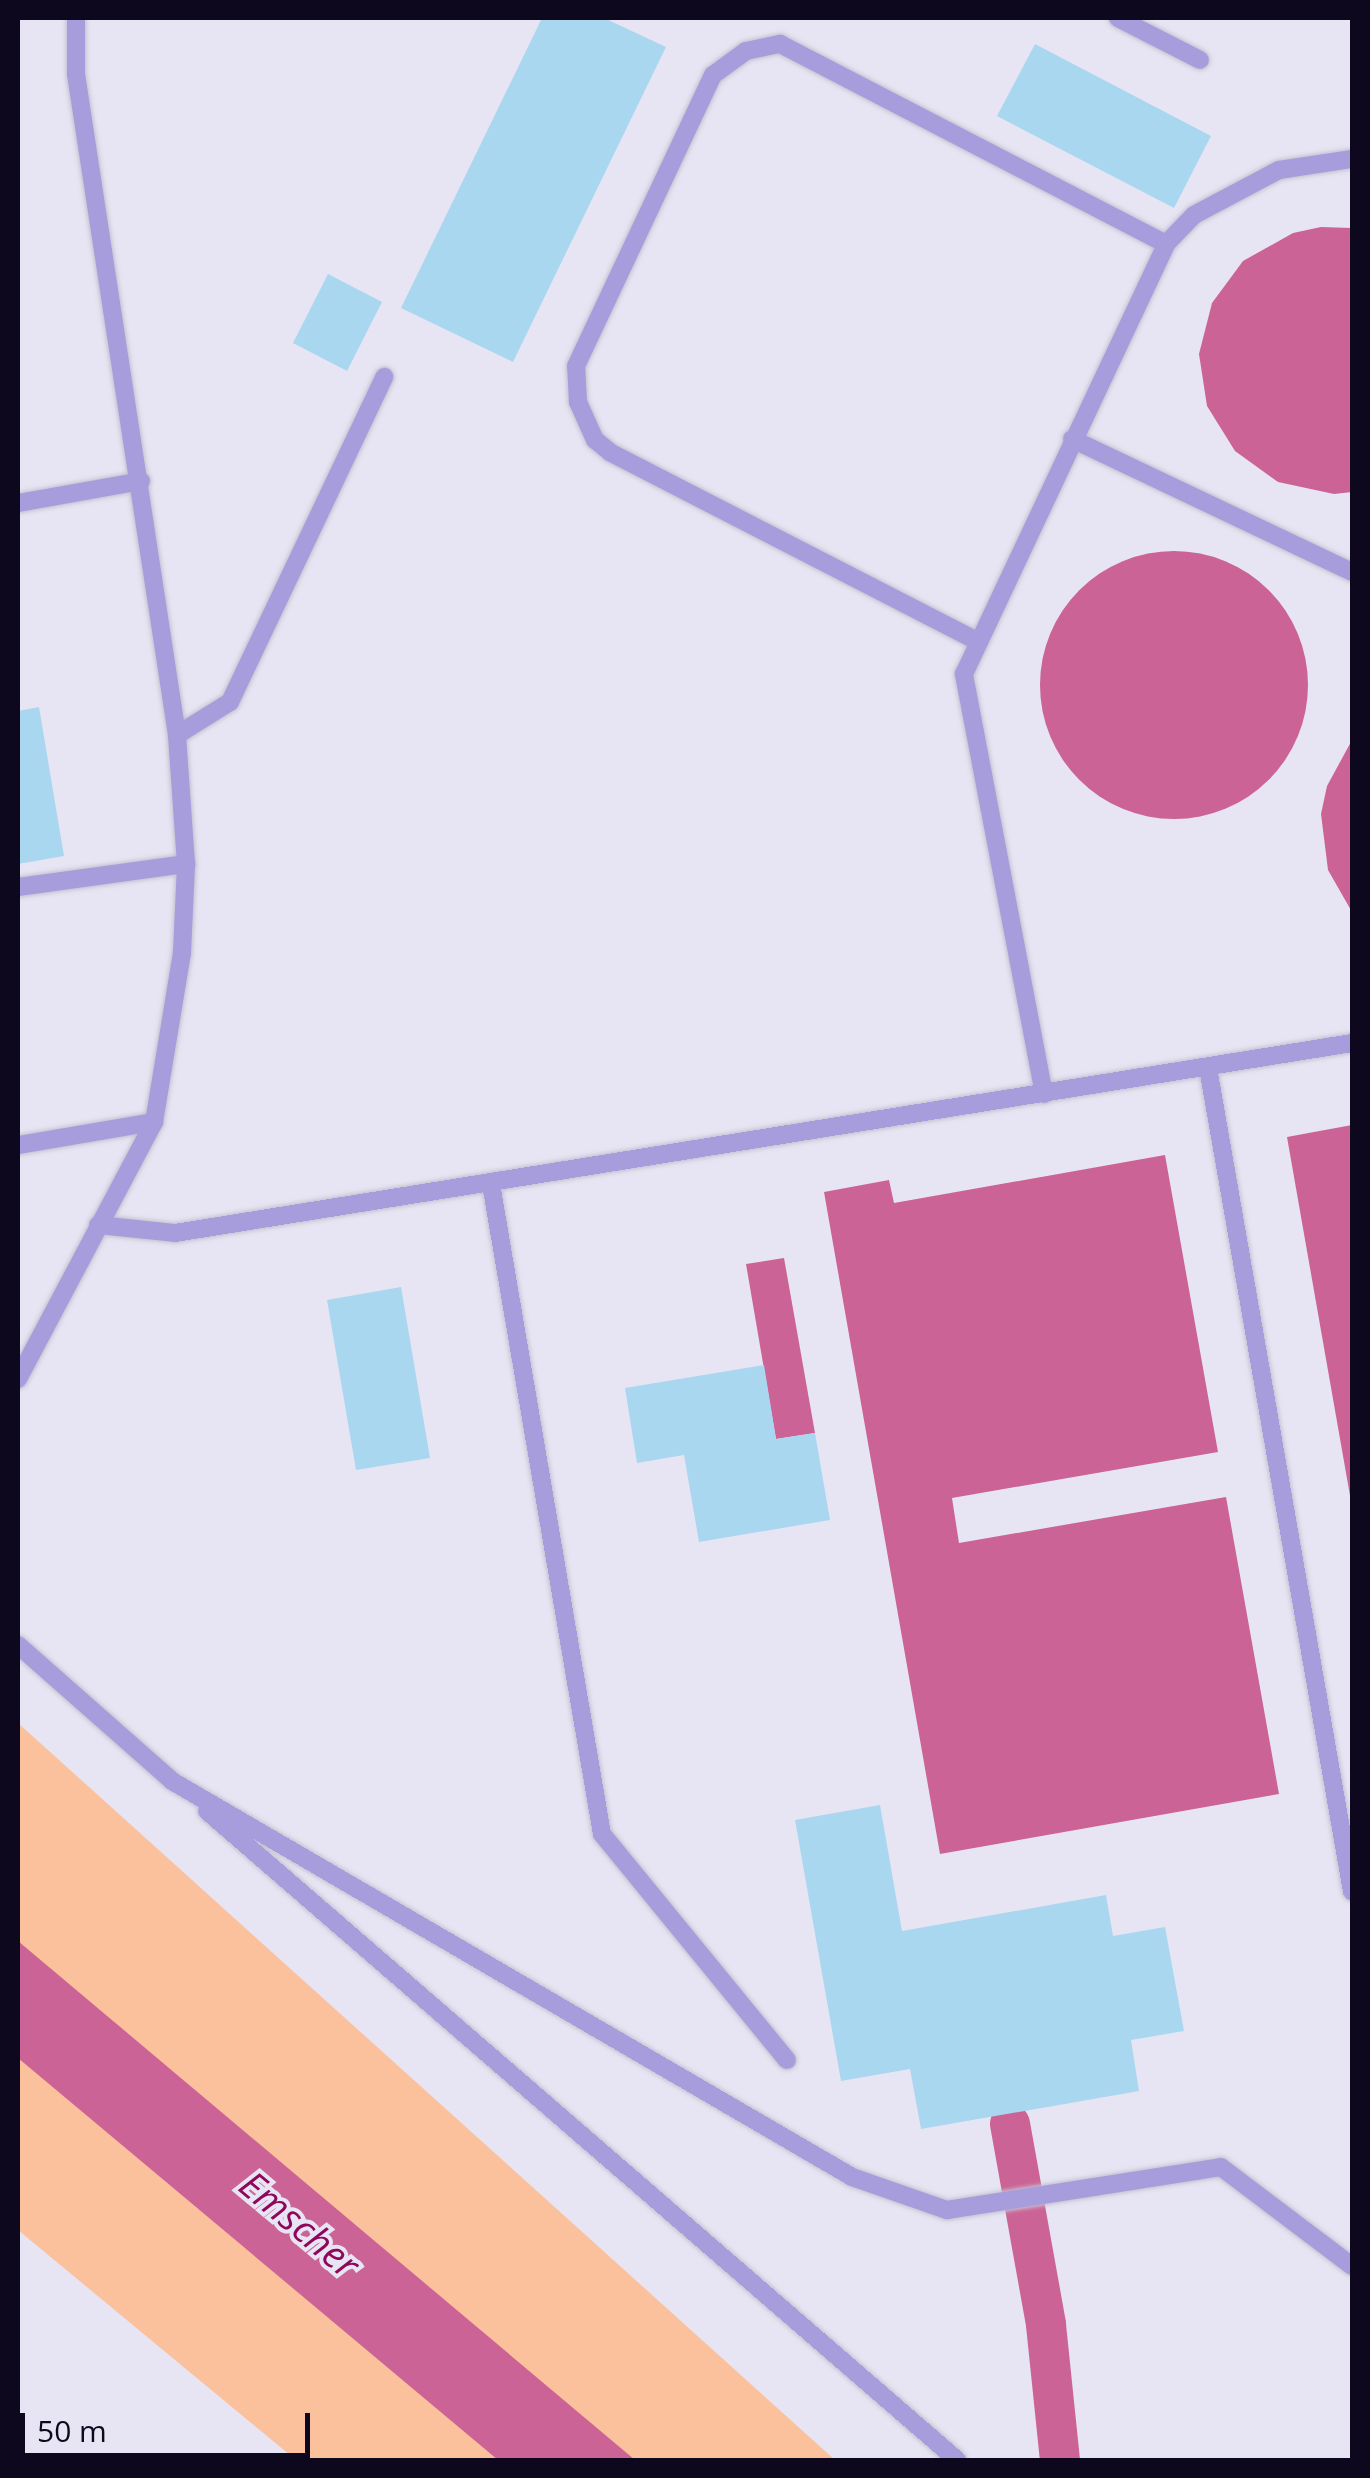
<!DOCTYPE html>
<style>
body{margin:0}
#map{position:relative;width:1370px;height:2478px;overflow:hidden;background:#e7e5f3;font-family:"Open Sans",sans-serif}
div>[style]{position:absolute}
.green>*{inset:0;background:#fbc09c}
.water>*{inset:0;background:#cc6396}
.round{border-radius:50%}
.canal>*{height:40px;margin:-20px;padding:0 20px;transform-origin:20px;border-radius:20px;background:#cc6396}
.building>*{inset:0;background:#aad7f0}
.roads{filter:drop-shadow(0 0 2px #c4c2d1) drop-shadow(0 0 2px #c4c2d1)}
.lane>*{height:18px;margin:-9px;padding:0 9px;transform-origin:9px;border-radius:9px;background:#a79cdc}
span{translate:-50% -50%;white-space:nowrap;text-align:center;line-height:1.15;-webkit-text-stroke:8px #e7e5f3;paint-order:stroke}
.water-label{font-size:38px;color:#8f065a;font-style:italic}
.frame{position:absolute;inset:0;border:20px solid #0e081f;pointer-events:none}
.scale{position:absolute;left:20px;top:2413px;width:290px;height:45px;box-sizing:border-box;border:5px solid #0e081f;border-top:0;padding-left:12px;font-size:30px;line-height:35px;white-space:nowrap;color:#0e081f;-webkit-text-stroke:8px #e7e5f3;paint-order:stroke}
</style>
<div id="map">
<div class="green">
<div style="clip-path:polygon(18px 1723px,835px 2460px,296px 2460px,18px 2230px)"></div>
</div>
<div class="water">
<div style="clip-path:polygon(1321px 227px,1352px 228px,1352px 492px,1334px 494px,1278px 482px,1235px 451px,1207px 406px,1199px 354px,1212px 303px,1243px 261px,1293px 233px)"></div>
<div class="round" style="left:1040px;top:551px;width:268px;height:268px"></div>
<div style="clip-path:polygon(1352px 740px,1352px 912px,1328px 870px,1321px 814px,1327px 786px)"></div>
<div style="clip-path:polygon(1352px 1125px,1352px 1507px,1287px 1137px)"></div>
<div style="clip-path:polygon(1165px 1155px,1218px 1452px,952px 1498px,959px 1543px,1226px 1497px,1279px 1794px,940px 1854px,824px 1192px,889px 1180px,894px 1203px)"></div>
<div style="clip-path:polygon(784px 1258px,815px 1433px,776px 1439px,746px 1264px)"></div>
<div style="clip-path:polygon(18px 1941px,635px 2460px,498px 2460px,18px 2058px)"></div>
</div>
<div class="canal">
<div style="left:1010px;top:2124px;width:204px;rotate:79.8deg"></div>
<div style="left:1046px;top:2325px;width:136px;rotate:84.1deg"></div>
</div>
<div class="building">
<div style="clip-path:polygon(542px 18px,604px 18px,666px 47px,513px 362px,401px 308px)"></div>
<div style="clip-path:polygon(1035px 44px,1211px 136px,1174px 208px,997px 116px)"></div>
<div style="clip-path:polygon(328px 274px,382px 302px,347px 371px,293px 343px)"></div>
<div style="clip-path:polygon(39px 707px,64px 856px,18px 864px,18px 711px)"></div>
<div style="clip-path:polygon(401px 1287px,430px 1458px,356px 1470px,327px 1300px)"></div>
<div style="clip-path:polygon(764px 1365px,776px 1439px,815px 1433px,830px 1520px,699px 1542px,684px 1455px,637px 1463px,625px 1388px)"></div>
<div style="clip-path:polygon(880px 1805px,902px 1931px,1106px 1895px,1113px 1936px,1165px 1927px,1184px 2031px,1131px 2040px,1139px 2091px,921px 2129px,910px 2069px,841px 2081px,795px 1820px)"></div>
</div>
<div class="roads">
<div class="lane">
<div style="left:1118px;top:18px;width:92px;rotate:27.1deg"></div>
<div style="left:1072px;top:439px;width:310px;rotate:25.4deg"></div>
<div style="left:18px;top:503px;width:125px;rotate:-10.1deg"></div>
<div style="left:979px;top:642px;width:415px;rotate:-152.8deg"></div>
<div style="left:610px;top:452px;width:19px;rotate:-141deg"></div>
<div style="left:595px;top:440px;width:42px;rotate:-114.1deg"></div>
<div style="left:578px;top:402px;width:36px;rotate:-93deg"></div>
<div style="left:576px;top:366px;width:322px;rotate:-64.8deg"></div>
<div style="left:713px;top:75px;width:41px;rotate:-36deg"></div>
<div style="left:746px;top:51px;width:35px;rotate:-12deg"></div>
<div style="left:780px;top:44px;width:435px;rotate:27.4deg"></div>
<div style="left:177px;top:735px;width:62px;rotate:-31.9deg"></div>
<div style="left:230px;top:702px;width:360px;rotate:-64.6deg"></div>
<div style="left:18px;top:887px;width:170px;rotate:-7.8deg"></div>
<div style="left:1208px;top:1068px;width:836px;rotate:80.08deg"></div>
<div style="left:1044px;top:1094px;width:428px;rotate:-100.8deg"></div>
<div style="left:964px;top:674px;width:475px;rotate:-64.8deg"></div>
<div style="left:1166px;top:244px;width:40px;rotate:-46deg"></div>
<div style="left:1194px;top:215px;width:96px;rotate:-27.9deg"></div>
<div style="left:1279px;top:170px;width:74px;rotate:-8.6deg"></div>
<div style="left:18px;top:1145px;width:138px;rotate:-9.6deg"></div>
<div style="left:491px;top:1184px;width:659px;rotate:80.31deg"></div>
<div style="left:602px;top:1834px;width:292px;rotate:50.7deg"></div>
<div style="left:98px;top:1225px;width:77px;rotate:5.9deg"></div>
<div style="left:175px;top:1233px;width:1192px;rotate:-9.17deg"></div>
<div style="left:18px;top:1379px;width:291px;rotate:-62.1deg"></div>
<div style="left:154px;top:1122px;width:171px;rotate:-80.6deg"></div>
<div style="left:182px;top:953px;width:89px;rotate:-87.4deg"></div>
<div style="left:186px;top:864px;width:129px;rotate:-94deg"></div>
<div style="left:177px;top:735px;width:669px;rotate:-98.69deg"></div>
<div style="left:76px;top:74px;width:56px;rotate:-90deg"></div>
<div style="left:18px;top:1645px;width:205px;rotate:41.4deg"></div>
<div style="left:172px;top:1781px;width:787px;rotate:30.21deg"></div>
<div style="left:852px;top:2177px;width:101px;rotate:19.2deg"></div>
<div style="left:947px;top:2210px;width:277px;rotate:-8.9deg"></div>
<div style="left:1221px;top:2167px;width:164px;rotate:37.1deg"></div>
<div style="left:207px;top:1811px;width:992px;rotate:40.87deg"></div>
</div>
</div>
<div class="water-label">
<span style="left:300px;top:2224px;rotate:40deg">Emscher</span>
</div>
<div class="frame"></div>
<div class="scale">50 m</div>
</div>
